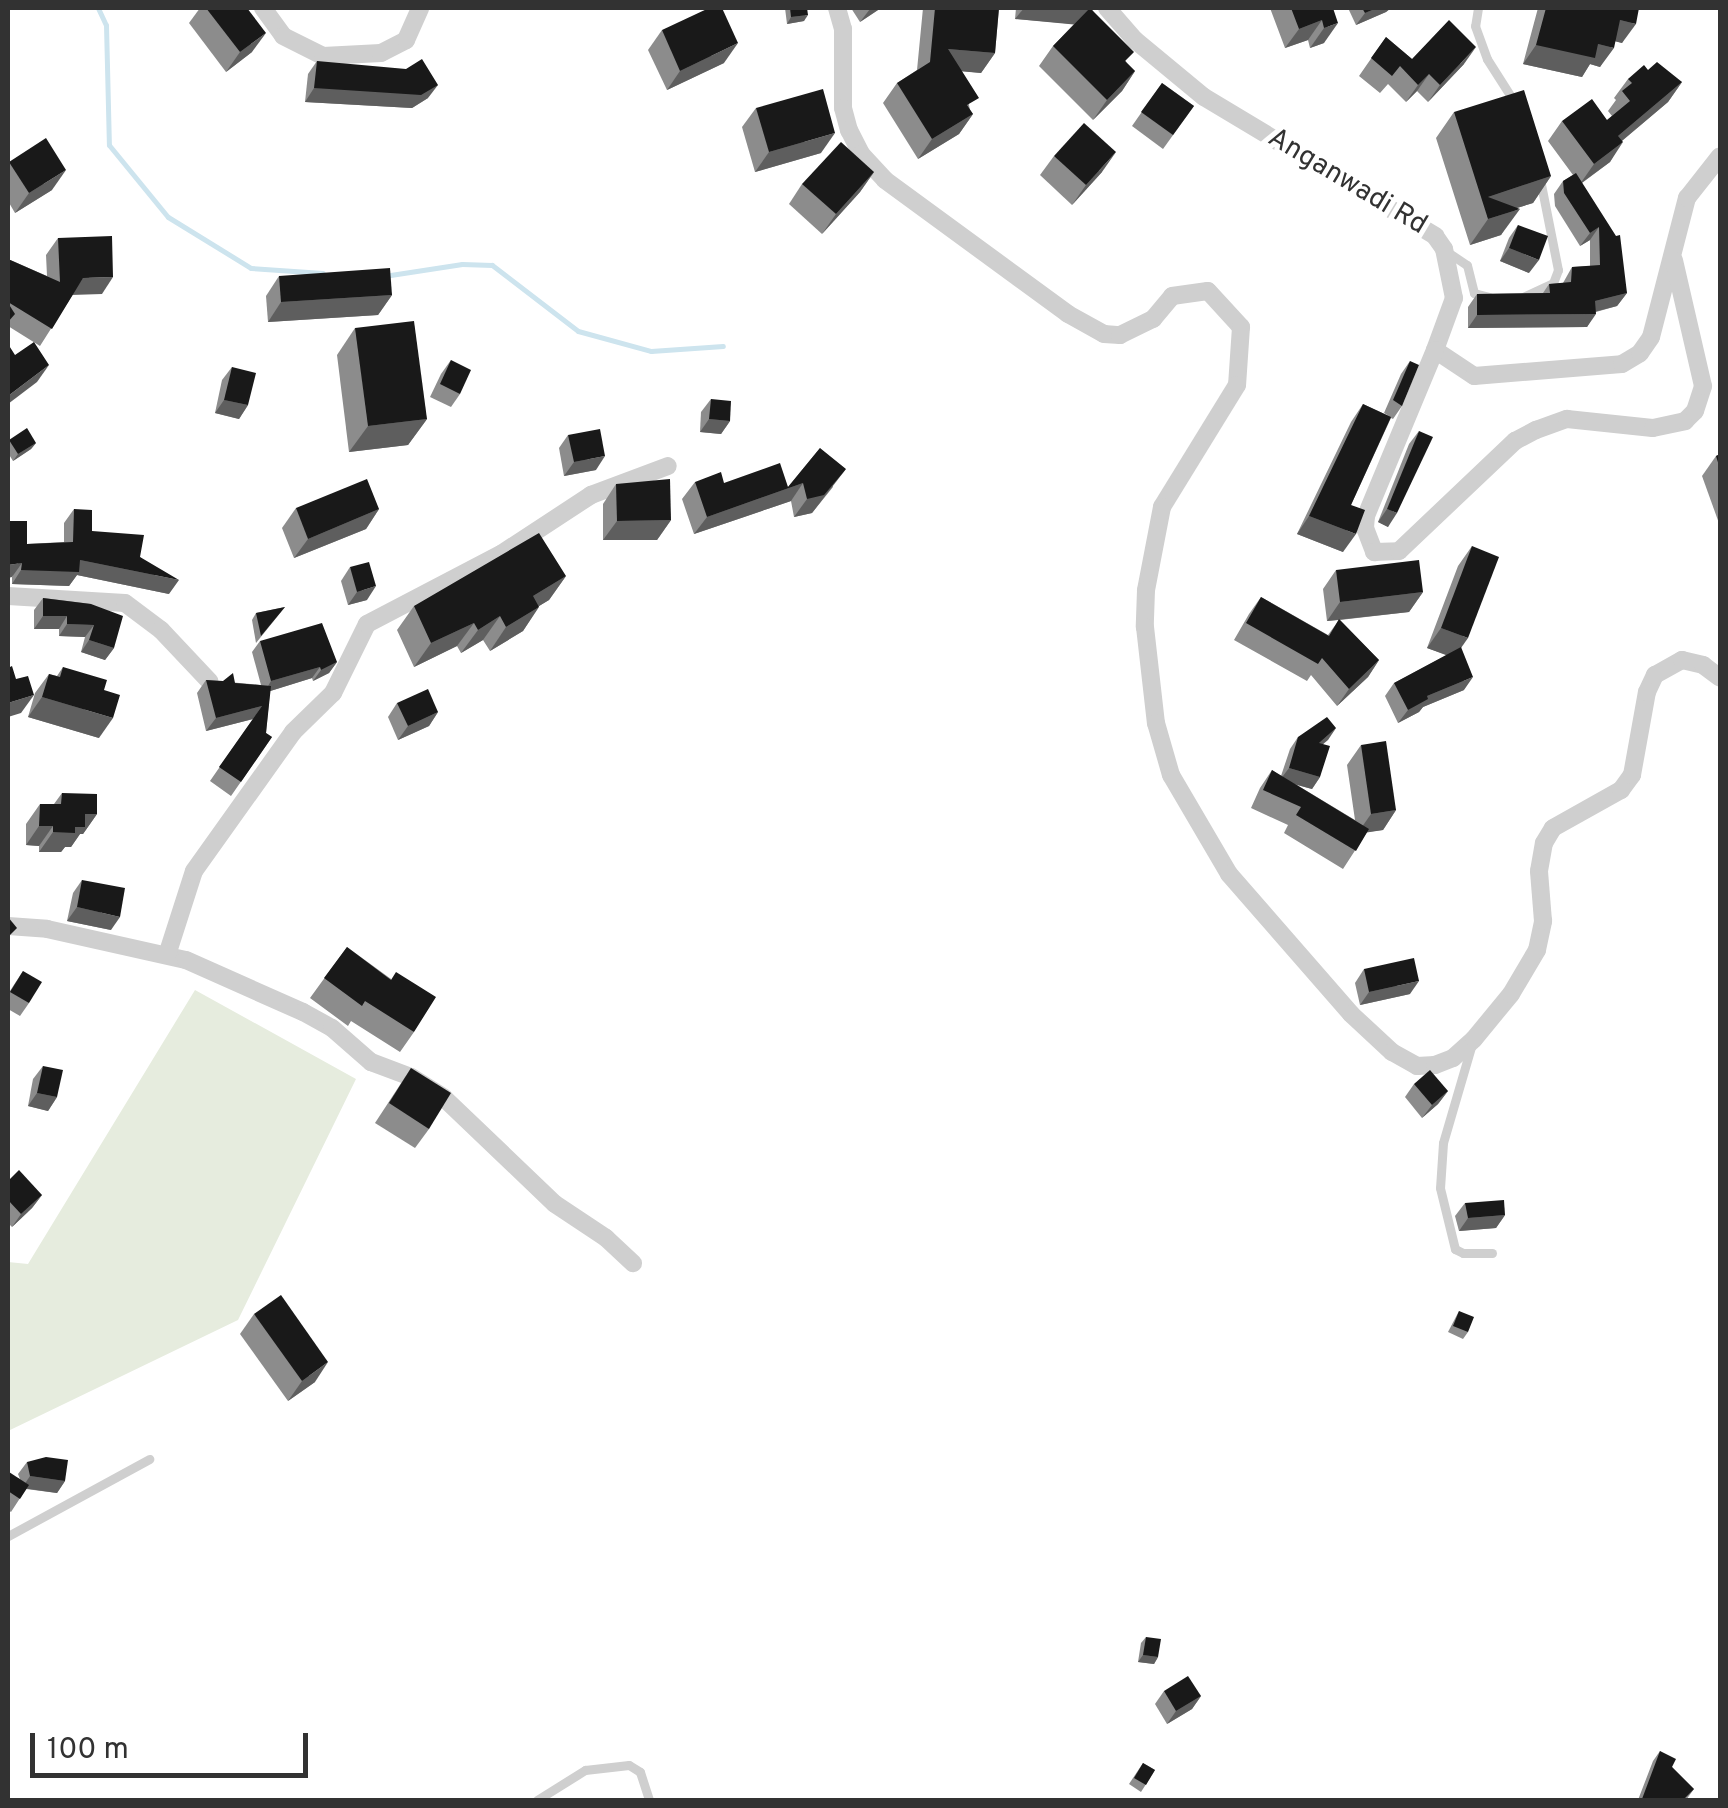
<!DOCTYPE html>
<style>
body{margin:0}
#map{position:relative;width:1728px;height:1808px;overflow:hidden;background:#fff;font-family:Overpass,sans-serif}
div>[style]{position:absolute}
.green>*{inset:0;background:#e6ecde}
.stream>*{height:5px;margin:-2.5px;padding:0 2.5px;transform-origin:2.5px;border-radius:2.5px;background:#cde4ee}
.service>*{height:9px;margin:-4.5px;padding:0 4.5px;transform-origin:4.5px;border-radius:4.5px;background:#cfcfcf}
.minor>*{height:18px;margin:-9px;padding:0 9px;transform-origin:9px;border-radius:9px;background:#cfcfcf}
.wall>*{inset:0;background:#8c8c8c}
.shaded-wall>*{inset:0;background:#5e5e5e}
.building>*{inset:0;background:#191919}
span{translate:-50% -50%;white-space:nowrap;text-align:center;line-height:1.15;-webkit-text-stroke:10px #fff;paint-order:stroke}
.street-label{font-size:28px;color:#323232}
.frame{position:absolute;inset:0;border:10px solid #323232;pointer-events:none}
.scale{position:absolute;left:30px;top:1733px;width:278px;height:45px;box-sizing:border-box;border:5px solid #323232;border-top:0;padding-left:12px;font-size:30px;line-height:35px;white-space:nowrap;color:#323232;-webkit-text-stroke:8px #fff;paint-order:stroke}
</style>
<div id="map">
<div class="green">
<div style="clip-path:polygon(195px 990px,356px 1079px,238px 1320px,8px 1431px,8px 1262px,28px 1264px)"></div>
</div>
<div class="stream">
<div style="left:98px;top:8px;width:19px;rotate:65deg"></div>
<div style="left:106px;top:25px;width:120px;rotate:88.6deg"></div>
<div style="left:109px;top:145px;width:93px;rotate:50.7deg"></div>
<div style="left:168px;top:217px;width:97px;rotate:31.6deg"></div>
<div style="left:251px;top:268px;width:72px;rotate:4deg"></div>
<div style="left:384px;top:276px;width:79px;rotate:-8.7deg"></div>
<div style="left:462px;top:264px;width:30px;rotate:2deg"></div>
<div style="left:492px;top:265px;width:108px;rotate:37.5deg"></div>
<div style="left:578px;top:331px;width:76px;rotate:15.3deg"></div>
<div style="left:651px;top:351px;width:72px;rotate:-4deg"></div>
</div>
<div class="service">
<div style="left:1478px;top:8px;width:18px;rotate:99deg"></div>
<div style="left:1475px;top:26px;width:35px;rotate:70deg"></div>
<div style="left:1487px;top:59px;width:52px;rotate:57.5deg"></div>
<div style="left:1446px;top:251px;width:25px;rotate:34deg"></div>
<div style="left:1467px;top:265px;width:29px;rotate:76deg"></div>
<div style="left:1474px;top:293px;width:16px;rotate:15deg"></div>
<div style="left:1523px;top:297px;width:33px;rotate:-25deg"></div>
<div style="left:1553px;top:283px;width:14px;rotate:-69deg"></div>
<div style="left:1558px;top:270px;width:93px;rotate:-101.2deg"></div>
<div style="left:1471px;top:1047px;width:100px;rotate:106.3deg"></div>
<div style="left:1443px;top:1143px;width:45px;rotate:93.8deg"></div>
<div style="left:1440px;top:1188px;width:63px;rotate:76.2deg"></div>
<div style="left:1455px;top:1249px;width:9px;rotate:27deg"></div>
<div style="left:1463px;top:1253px;width:29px"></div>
<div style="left:8px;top:1536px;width:161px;rotate:-28.6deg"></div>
<div style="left:537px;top:1800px;width:57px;rotate:-32deg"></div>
<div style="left:585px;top:1770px;width:44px;rotate:-6.5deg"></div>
<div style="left:629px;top:1765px;width:13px;rotate:32deg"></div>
<div style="left:640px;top:1772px;width:29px;rotate:72deg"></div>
</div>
<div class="minor">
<div style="left:263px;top:8px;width:34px;rotate:54deg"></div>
<div style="left:283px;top:36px;width:45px;rotate:26.6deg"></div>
<div style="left:323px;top:56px;width:58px;rotate:-3deg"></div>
<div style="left:381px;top:53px;width:28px;rotate:-27deg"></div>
<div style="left:406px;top:40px;width:35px;rotate:-66deg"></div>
<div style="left:837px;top:8px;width:22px;rotate:74deg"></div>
<div style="left:843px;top:29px;width:79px;rotate:90deg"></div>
<div style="left:843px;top:108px;width:23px;rotate:75deg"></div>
<div style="left:849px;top:130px;width:27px;rotate:63deg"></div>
<div style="left:861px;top:154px;width:35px;rotate:47deg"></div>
<div style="left:885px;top:180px;width:227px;rotate:36.2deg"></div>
<div style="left:1068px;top:314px;width:41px;rotate:29.1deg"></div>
<div style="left:1104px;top:334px;width:16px;rotate:4deg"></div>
<div style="left:1120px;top:335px;width:37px;rotate:-26deg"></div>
<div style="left:1153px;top:319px;width:30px;rotate:-50deg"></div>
<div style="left:1172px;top:296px;width:36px;rotate:-8deg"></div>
<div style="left:1208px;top:291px;width:49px;rotate:47.5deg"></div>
<div style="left:1241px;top:327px;width:58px;rotate:93.9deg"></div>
<div style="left:1237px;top:385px;width:143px;rotate:121.6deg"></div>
<div style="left:1162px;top:507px;width:85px;rotate:100.9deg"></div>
<div style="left:1146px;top:590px;width:37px;rotate:92deg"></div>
<div style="left:1145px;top:627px;width:97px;rotate:83.5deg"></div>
<div style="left:1156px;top:723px;width:54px;rotate:73.9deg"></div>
<div style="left:1171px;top:775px;width:115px;rotate:59.6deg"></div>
<div style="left:1229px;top:874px;width:186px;rotate:48.9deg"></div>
<div style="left:1351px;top:1014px;width:56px;rotate:42.8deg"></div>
<div style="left:1392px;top:1052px;width:29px;rotate:29deg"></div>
<div style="left:1417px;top:1066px;width:18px;rotate:-3deg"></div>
<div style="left:1435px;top:1065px;width:19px;rotate:-21deg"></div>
<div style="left:1453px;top:1058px;width:28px;rotate:-42deg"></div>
<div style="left:1474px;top:1039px;width:58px;rotate:-50.6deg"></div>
<div style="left:1511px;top:994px;width:51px;rotate:-59.4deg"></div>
<div style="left:1537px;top:950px;width:30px;rotate:-78deg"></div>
<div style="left:1543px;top:921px;width:50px;rotate:-94.6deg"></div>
<div style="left:1539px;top:871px;width:28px;rotate:-80deg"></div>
<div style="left:1544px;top:843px;width:17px;rotate:-59deg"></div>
<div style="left:1553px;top:828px;width:78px;rotate:-29.2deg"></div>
<div style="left:1621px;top:790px;width:19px;rotate:-54deg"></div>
<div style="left:1632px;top:775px;width:84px;rotate:-79.8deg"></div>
<div style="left:1647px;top:692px;width:19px;rotate:-65deg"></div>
<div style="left:1655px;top:675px;width:31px;rotate:-29deg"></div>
<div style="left:1682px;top:660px;width:22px;rotate:13deg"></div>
<div style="left:1703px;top:665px;width:21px;rotate:37deg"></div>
<div style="left:1107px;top:8px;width:43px;rotate:48.8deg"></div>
<div style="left:1135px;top:40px;width:89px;rotate:39.6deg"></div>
<div style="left:1204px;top:97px;width:270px;rotate:31deg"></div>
<div style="left:1435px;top:236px;width:16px;rotate:55deg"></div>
<div style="left:1444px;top:249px;width:50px;rotate:78.5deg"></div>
<div style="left:1454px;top:298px;width:55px;rotate:110.1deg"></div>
<div style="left:1435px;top:350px;width:47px;rotate:33.7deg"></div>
<div style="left:1474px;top:376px;width:148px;rotate:-4.6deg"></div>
<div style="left:1622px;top:364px;width:21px;rotate:-31deg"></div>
<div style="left:1640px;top:353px;width:19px;rotate:-55deg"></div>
<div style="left:1651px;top:337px;width:144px;rotate:-75.5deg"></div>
<div style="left:1687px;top:198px;width:53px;rotate:-51.8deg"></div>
<div style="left:1435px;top:350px;width:180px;rotate:112.6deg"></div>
<div style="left:1366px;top:516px;width:12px;rotate:95deg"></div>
<div style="left:1365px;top:528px;width:26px;rotate:69deg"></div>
<div style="left:1374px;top:552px;width:25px;rotate:-2deg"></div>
<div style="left:1399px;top:551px;width:160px;rotate:-43.5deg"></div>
<div style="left:1515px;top:441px;width:24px;rotate:-28deg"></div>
<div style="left:1536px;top:430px;width:33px;rotate:-20deg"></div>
<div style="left:1567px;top:419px;width:86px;rotate:6deg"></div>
<div style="left:1653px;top:428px;width:33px;rotate:-12deg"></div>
<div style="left:1685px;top:421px;width:14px;rotate:-45deg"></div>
<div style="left:1695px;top:411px;width:26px;rotate:-72deg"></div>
<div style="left:1703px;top:386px;width:129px;rotate:-103deg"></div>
<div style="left:8px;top:596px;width:117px;rotate:3.4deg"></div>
<div style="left:125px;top:603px;width:45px;rotate:36.9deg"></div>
<div style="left:161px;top:630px;width:71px;rotate:46.7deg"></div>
<div style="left:8px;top:926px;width:39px;rotate:4deg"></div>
<div style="left:47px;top:929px;width:142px;rotate:12.6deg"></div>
<div style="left:186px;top:960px;width:128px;rotate:24deg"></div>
<div style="left:303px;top:1012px;width:33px;rotate:29deg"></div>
<div style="left:332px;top:1028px;width:52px;rotate:41.1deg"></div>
<div style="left:371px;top:1062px;width:43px;rotate:20.6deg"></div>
<div style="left:411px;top:1077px;width:39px;rotate:32deg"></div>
<div style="left:444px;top:1098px;width:153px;rotate:43.7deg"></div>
<div style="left:555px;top:1204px;width:61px;rotate:33.7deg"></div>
<div style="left:606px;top:1238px;width:37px;rotate:43deg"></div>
<div style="left:167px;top:955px;width:88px;rotate:-72.2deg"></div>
<div style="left:194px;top:871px;width:171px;rotate:-54.5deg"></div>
<div style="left:293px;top:732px;width:56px;rotate:-44.3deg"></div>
<div style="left:333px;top:693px;width:77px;rotate:-63.8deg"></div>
<div style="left:367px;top:624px;width:151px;rotate:-27.6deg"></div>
<div style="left:501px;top:554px;width:108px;rotate:-33.2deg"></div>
<div style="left:591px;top:495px;width:82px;rotate:-20.6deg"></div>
</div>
<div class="wall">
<div style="clip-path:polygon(200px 8px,247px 8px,252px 52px,226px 72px,189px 23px)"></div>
<div style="clip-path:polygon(785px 8px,807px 8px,804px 21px,787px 24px)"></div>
<div style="clip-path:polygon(851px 8px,881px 8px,860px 22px)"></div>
<div style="clip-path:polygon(923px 8px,999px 8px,995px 53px,981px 73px,962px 71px,970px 110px,973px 114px,959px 134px,918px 159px,883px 103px,897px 83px,917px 70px)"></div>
<div style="clip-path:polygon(1016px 8px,1091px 8px,1127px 63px,1135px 71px,1122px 91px,1093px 120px,1039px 66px,1053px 46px,1074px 24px,1015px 19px)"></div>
<div style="clip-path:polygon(1270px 8px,1333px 8px,1324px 43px,1310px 48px,1308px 40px,1285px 48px)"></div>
<div style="clip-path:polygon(1348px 8px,1391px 8px,1386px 12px,1356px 25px)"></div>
<div style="clip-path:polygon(1538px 8px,1639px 8px,1622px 43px,1615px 41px,1600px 67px,1590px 64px,1582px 77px,1523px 64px)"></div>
<div style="clip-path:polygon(662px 30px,724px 63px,667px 90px,648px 50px)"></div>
<div style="clip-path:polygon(1386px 37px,1412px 59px,1464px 64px,1428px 102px,1417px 91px,1406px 102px,1388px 84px,1380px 93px,1359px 76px)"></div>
<div style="clip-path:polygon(317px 61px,428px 98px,412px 108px,305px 102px,308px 74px)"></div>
<div style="clip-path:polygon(1648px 70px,1682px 82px,1668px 102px,1622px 141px,1610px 162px,1582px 183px,1627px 293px,1617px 306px,1596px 312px,1587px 327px,1468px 328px,1468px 307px,1477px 294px,1543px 293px,1549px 284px,1563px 283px,1572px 267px,1590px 266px,1590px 240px,1580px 246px,1555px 206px,1554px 194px,1563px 181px,1573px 175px,1548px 141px,1562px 121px,1607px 120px,1612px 116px,1608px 111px,1616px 100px,1614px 98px,1628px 79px)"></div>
<div style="clip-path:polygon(1162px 83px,1194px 106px,1163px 149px,1132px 126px)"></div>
<div style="clip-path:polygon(756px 108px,821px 153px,755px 172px,742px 127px)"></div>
<div style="clip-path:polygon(1454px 112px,1551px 176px,1533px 203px,1517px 208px,1501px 235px,1470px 245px,1436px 138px)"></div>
<div style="clip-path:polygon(1054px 156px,1102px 172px,1072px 205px,1040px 175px)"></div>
<div style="clip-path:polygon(9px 162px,52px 190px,15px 213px,8px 201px,8px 164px)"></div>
<div style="clip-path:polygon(874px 172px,860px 192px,822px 234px,789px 204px,802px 184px)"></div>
<div style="clip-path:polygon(1518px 225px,1529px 273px,1500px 261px,1509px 238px)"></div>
<div style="clip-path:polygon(58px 238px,102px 294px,73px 294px,40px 346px,8px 326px,8px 259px,47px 276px,46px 255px)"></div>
<div style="clip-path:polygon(279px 276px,392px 295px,378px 315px,268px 322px,266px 296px)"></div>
<div style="clip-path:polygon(355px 328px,427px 419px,408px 445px,349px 452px,337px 355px)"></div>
<div style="clip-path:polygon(451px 360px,460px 394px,451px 407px,430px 397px,441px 374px)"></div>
<div style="clip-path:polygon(1410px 361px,1402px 406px,1393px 419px,1391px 418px,1351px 505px,1343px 552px,1297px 534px,1351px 422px,1363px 404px,1389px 416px,1384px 413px,1401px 374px)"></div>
<div style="clip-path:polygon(232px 367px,248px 405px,239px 419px,215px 413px,222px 380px)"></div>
<div style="clip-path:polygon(711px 399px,730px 421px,721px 434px,700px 432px,701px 412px)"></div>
<div style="clip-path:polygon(1419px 431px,1388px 527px,1378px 522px,1409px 444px)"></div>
<div style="clip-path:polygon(568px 435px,596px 470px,564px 476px,559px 448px)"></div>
<div style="clip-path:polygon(9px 440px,36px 443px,31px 449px,13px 461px,8px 453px,8px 455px)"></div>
<div style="clip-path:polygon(820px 448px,833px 487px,812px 513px,794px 517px,791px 501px,694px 534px,682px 499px,695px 482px,788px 487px)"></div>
<div style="clip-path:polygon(1720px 454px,1720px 526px,1702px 476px,1716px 456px)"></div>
<div style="clip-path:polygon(616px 484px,671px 520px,657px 540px,603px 540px,603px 504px)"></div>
<div style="clip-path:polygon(296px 508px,379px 509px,366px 529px,294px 558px,282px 528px)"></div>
<div style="clip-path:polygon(74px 509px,92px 531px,140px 557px,169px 594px,77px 575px,69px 586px,12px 584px,12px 577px,27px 544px,64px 542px,64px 523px)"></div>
<div style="clip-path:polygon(1472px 546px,1461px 648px,1464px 690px,1423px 707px,1419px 712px,1398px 723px,1385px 696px,1394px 683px,1447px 655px,1427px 648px,1458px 566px)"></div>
<div style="clip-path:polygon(350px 567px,367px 600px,348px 605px,341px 581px)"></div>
<div style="clip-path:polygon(1336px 570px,1423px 592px,1409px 612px,1340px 620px,1379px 660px,1368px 677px,1337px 706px,1311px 675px,1307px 681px,1234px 640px,1249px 614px,1261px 597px,1328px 635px,1339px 620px,1327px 621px,1323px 589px)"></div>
<div style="clip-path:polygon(566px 576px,549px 600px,539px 606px,523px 631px,490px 651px,483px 640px,461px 653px,457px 646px,414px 667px,397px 630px,414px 606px)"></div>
<div style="clip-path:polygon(43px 598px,91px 604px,114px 648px,105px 660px,81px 652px,85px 637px,59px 636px,59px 629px,34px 629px,34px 610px)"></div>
<div style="clip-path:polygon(285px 607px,256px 643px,252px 620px,256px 613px)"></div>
<div style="clip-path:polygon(260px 641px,337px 662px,329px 673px,313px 681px,312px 678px,270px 691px,266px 733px,272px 737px,231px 796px,210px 781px,253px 719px,206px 731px,197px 693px,206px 680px,261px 685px,252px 652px)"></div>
<div style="clip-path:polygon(63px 667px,99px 738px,28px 717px,35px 693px,49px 674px,57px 676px)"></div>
<div style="clip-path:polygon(397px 703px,438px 712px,429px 726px,398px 740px,388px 717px)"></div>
<div style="clip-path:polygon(1336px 728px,1323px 744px,1320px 777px,1312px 789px,1297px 785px,1355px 820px,1347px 765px,1361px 745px,1396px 810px,1383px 830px,1367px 832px,1343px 869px,1284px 833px,1288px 825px,1251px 808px,1260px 788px,1272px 770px,1281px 776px,1290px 749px,1298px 737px)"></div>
<div style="clip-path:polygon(62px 793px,97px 814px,83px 834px,80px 834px,71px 847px,65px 847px,61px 852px,39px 852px,39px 846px,26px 845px,26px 824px,40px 804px,54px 804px)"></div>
<div style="clip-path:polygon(82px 880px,111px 930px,67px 921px,73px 893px)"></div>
<div style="clip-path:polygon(347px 947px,391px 979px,414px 1032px,400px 1052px,351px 1021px,348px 1026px,310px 998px)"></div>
<div style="clip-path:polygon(1364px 969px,1410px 994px,1360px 1005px,1355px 983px)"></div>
<div style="clip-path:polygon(23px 971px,29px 1003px,20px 1016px,8px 1009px,8px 994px)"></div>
<div style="clip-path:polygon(43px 1066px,57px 1097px,48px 1111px,28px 1106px,33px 1079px)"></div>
<div style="clip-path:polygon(411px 1068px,429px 1129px,415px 1148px,375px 1123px)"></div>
<div style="clip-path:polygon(1414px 1084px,1448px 1091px,1438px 1104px,1422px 1118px,1405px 1097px)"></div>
<div style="clip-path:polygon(8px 1181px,42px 1195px,32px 1208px,12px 1227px,8px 1223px)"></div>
<div style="clip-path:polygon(1465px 1203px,1505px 1215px,1496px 1228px,1459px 1231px,1455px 1216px)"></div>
<div style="clip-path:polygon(1459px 1311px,1468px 1332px,1463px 1339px,1448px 1332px)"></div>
<div style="clip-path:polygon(254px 1314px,315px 1382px,288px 1401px,240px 1334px)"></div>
<div style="clip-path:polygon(27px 1462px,65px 1481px,57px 1493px,26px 1489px,11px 1512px,8px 1510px,8px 1474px,20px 1479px,18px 1474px)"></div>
<div style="clip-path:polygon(1146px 1637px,1158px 1657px,1154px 1664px,1138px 1662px,1141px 1643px)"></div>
<div style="clip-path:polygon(1164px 1691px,1201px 1696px,1192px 1709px,1167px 1724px,1155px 1704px)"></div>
<div style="clip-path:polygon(1660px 1751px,1672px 1767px,1694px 1789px,1686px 1800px,1638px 1800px,1653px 1761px)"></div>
<div style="clip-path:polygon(1143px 1763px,1155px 1770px,1141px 1792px,1129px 1784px)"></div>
</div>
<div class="shaded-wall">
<div style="clip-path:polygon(872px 8px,881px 8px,860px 22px,870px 9px)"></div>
<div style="clip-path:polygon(1024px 8px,1091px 8px,1079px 25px,1015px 19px)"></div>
<div style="clip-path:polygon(1377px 8px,1391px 8px,1386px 12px,1356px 25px,1365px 13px)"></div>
<div style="clip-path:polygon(808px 15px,804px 21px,787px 24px,791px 17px)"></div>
<div style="clip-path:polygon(1322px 20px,1308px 40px,1285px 48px,1299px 29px)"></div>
<div style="clip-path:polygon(1620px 20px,1636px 24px,1622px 43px,1606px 39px)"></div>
<div style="clip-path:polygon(1338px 23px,1324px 43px,1310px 48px,1324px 28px)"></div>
<div style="clip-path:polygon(266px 33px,252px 52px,226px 72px,240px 52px)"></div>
<div style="clip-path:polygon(738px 43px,724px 63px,667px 90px,680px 71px)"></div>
<div style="clip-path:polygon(1598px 44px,1614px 48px,1600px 67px,1590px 64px,1582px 77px,1523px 64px,1536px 45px)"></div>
<div style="clip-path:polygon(1476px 47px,1464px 64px,1428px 102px,1440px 85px)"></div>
<div style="clip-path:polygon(948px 49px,995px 53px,981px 73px,935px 69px)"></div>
<div style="clip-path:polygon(1135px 71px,1122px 91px,1093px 120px,1107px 100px)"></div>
<div style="clip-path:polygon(1429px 74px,1417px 91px,1406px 102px,1418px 85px)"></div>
<div style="clip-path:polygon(1682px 82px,1668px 102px,1605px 155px,1618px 136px)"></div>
<div style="clip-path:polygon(438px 85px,428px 98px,412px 108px,305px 102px,314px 88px)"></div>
<div style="clip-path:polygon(973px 114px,959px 134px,918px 159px,932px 139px)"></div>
<div style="clip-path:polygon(835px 133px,821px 153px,755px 172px,769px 152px)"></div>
<div style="clip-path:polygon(1623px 142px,1610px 162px,1580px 184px,1594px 164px)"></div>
<div style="clip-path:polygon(1116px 152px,1102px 172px,1072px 205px,1086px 185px)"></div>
<div style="clip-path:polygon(66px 170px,52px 190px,15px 213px,29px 193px)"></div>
<div style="clip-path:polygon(874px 172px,860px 192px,822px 234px,836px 214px)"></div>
<div style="clip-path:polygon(1551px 176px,1533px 203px,1487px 217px,1488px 197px)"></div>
<div style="clip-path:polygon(1520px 209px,1501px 235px,1470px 245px,1488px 219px)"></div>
<div style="clip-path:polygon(1599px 227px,1590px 240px,1580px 246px,1590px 233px)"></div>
<div style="clip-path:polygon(1509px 248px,1539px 260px,1529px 273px,1500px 261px)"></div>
<div style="clip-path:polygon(113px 277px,102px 294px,71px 295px,83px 278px)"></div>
<div style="clip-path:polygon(1627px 293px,1617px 306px,1586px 314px,1595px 301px)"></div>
<div style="clip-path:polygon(392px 295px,378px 315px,268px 322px,281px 302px)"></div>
<div style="clip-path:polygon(1596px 314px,1587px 327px,1468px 328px,1477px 315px)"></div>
<div style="clip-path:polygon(49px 365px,37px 382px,8px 404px,8px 396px)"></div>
<div style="clip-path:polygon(224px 400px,248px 405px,239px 419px,215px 413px)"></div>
<div style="clip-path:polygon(427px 419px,408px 445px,349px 452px,368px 426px)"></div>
<div style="clip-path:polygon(709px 419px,730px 421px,721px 434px,700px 432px)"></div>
<div style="clip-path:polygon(36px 443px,31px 449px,13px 461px,18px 454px)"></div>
<div style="clip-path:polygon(605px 456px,596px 470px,564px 476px,574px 462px)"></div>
<div style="clip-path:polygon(846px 469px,812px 513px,794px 517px,807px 499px)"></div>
<div style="clip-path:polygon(803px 483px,791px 501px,694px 534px,707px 517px)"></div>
<div style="clip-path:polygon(379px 509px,366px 529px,294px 558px,308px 539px)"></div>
<div style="clip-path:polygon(1387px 509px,1397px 513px,1388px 527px,1378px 522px)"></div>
<div style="clip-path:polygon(1309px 516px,1356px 534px,1343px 552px,1297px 534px)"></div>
<div style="clip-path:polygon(671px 520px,657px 540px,603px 540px,617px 521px)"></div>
<div style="clip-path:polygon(80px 560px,179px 580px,169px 594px,77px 575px,69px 586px,12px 584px,21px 570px)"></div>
<div style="clip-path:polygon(22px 563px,12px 577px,8px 578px,8px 565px)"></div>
<div style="clip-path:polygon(566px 576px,549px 600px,516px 620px,533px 596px)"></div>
<div style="clip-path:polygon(376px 586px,367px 600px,348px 605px,357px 592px)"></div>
<div style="clip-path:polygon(1423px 592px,1409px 612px,1327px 621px,1340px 602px)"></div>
<div style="clip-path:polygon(539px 607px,523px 631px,490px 651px,506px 627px)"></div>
<div style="clip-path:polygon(43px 616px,67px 616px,59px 629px,34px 629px)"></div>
<div style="clip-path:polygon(500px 616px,483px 640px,461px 653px,478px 630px)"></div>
<div style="clip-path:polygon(474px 623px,457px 646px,414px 667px,431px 643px)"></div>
<div style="clip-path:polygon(67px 624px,94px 625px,85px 637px,59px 636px)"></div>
<div style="clip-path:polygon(1441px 628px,1468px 638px,1454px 658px,1427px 648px)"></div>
<div style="clip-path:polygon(89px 640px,114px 648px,105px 660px,81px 652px)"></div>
<div style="clip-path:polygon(1379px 660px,1368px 677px,1337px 706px,1349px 689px)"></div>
<div style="clip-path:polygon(337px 662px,329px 673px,313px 681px,321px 670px)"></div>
<div style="clip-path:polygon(320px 667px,312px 678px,264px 693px,271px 681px)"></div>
<div style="clip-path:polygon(1473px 677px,1464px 690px,1423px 707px,1419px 712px,1398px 723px,1408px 710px,1427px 696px)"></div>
<div style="clip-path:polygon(34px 695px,21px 713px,8px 717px,8px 703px)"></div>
<div style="clip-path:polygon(42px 697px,113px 718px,99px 738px,28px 717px)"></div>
<div style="clip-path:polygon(262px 706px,253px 719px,206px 731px,216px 718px)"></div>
<div style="clip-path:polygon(438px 712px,429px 726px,398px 740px,408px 726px)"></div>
<div style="clip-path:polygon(1336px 728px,1328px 740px,1310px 755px,1319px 743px)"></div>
<div style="clip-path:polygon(1289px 768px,1320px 777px,1312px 789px,1280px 780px)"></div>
<div style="clip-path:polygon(1396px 810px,1383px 830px,1357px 834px,1371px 814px)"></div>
<div style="clip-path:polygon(85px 814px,97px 814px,83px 834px,80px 834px,71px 847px,65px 847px,61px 852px,39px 852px,53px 832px)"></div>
<div style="clip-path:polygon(39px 826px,53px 826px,39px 846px,26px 845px)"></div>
<div style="clip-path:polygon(77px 907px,120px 917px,111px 930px,67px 921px)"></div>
<div style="clip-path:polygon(1419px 981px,1410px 994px,1360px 1005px,1369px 992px)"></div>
<div style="clip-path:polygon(1448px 1091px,1438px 1104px,1422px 1118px,1432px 1105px)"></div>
<div style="clip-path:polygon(37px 1093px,57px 1097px,48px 1111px,28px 1106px)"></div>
<div style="clip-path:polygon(42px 1195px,32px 1208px,12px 1227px,21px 1214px)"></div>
<div style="clip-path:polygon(1505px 1215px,1496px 1228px,1459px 1231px,1468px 1218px)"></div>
<div style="clip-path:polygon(328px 1362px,315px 1382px,288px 1401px,302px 1381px)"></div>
<div style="clip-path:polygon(30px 1476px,65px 1481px,57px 1493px,22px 1488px)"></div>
<div style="clip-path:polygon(1143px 1655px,1158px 1657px,1154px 1664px,1138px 1662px)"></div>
<div style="clip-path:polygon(1201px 1696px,1192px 1709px,1167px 1724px,1176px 1711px)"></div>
</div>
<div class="building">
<div style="clip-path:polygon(206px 8px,247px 8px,266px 33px,240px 52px)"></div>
<div style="clip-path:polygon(709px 8px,722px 8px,738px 43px,680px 71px,662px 30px)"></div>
<div style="clip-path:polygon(790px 8px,807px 8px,808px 15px,791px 17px)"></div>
<div style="clip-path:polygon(935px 8px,999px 8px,995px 53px,948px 49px,979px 98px,967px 105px,973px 114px,932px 139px,897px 83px,930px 62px)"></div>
<div style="clip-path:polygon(1090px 8px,1134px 52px,1125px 61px,1135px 71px,1107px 100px,1053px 46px)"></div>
<div style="clip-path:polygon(1291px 8px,1333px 8px,1338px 23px,1324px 28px,1322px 20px,1299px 29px)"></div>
<div style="clip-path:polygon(1362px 8px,1377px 8px,1365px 13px)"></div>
<div style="clip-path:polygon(1546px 8px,1639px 8px,1636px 24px,1620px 20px,1614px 48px,1598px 44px,1595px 58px,1536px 45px)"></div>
<div style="clip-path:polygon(1449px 20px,1476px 47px,1440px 85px,1429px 74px,1418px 85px,1400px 66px,1392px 76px,1371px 58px,1386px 37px,1412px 59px)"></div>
<div style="clip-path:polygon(422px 59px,438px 85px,421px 95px,314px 88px,317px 61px,406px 69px)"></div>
<div style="clip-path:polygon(1657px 62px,1682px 82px,1618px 136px,1623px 142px,1594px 164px,1562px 121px,1592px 99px,1607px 120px,1630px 101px,1622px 91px,1632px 83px,1628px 79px,1644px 65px,1648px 70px)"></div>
<div style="clip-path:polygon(1162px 83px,1194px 106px,1173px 135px,1141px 112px)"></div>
<div style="clip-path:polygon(823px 89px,835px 133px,769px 152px,756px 108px)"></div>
<div style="clip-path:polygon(1524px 90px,1551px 176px,1488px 197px,1520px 209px,1488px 219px,1454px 112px)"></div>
<div style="clip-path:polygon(1084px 123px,1116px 152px,1086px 185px,1054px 156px)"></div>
<div style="clip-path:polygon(46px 138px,66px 170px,29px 193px,9px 162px)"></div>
<div style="clip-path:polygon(841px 142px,874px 172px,836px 214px,802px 184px)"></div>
<div style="clip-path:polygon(1576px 173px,1616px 236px,1620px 235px,1627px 293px,1595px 301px,1596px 314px,1477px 315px,1477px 294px,1550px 293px,1549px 284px,1571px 282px,1572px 267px,1600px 265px,1599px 227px,1590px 233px,1564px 193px,1563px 181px)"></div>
<div style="clip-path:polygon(1518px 225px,1548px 236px,1539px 260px,1509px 248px)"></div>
<div style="clip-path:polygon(112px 236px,113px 277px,83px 278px,52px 329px,8px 302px,8px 259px,60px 282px,58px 238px)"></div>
<div style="clip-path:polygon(390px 268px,392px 295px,281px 302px,279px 276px)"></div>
<div style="clip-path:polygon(8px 303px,15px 314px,8px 322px)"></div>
<div style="clip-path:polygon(414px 321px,427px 419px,368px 426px,355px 328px)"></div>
<div style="clip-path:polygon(34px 342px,49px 365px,8px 396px,8px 344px,15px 355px)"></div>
<div style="clip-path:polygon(451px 360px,471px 370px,460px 394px,440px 384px)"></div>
<div style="clip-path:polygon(1410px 361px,1419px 365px,1402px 406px,1393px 400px)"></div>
<div style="clip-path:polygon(232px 367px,256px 373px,248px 405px,224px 400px)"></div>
<div style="clip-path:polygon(711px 399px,731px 401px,730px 421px,709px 419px)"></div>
<div style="clip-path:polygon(1363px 404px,1391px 417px,1351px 505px,1365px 510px,1356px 534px,1309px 516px)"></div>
<div style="clip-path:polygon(27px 428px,36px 443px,18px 454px,9px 440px)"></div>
<div style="clip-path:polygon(600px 429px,605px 456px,574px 462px,568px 435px)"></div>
<div style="clip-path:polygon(1419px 431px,1433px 437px,1397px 513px,1387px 509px)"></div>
<div style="clip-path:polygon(820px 448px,846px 469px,824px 495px,807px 499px,803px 483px,707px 517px,695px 482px,721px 472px,724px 483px,780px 463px,788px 487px)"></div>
<div style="clip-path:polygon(1720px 454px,1720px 469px,1716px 456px)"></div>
<div style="clip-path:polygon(367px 479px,379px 509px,308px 539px,296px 508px)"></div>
<div style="clip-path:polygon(670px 479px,671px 520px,617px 521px,616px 484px)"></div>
<div style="clip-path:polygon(74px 509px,92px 510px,92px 531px,144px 535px,140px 557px,179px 580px,80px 560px,79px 572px,21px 570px,22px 563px,8px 565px,8px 521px,27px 521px,27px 544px,73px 542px)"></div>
<div style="clip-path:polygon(539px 533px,566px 576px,533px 596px,539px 607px,506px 627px,500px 616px,478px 630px,474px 623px,431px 643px,414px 606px)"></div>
<div style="clip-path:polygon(1472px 546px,1499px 557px,1468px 638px,1441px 628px)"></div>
<div style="clip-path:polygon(1419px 560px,1423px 592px,1340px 602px,1336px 570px)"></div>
<div style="clip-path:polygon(369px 562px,376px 586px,357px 592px,350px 567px)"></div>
<div style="clip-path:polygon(1261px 597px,1329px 636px,1339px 619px,1379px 660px,1349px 689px,1322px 658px,1318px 664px,1246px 623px)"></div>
<div style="clip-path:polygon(43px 598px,91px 604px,123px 616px,114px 648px,89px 640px,94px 625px,67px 624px,67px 616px,43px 616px)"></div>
<div style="clip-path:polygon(285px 607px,261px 636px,256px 613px)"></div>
<div style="clip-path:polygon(322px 623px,337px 662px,321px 670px,320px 667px,271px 681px,260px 641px)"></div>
<div style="clip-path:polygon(1461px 647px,1473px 677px,1427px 696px,1428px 699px,1408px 710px,1394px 683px)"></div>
<div style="clip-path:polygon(12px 666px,16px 679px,28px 676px,34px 695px,8px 703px,8px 668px)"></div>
<div style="clip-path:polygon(63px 667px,107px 680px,104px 690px,120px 695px,113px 718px,42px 697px,49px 674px,60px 677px)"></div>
<div style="clip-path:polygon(233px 673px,235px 683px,271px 686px,266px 733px,272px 737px,241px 782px,219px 767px,262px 706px,216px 718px,206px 680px,223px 681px)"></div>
<div style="clip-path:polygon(428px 689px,438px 712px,408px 726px,397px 703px)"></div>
<div style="clip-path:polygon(1327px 717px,1336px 728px,1319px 743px,1330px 746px,1320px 777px,1289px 768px,1298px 737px)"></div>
<div style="clip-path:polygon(1386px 741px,1396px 810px,1371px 814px,1361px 745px)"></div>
<div style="clip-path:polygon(1272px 770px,1369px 829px,1356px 851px,1296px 815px,1301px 807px,1263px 790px)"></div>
<div style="clip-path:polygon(62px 793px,97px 794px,97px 814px,85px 814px,85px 827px,75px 827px,75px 833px,53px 832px,53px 826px,39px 826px,40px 804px,61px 804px)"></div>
<div style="clip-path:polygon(82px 880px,125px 888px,120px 917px,77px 907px)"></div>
<div style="clip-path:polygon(8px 917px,17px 928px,8px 937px)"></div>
<div style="clip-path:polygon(347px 947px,391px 980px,396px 972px,436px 997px,414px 1032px,365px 1001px,362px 1006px,324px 978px)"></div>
<div style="clip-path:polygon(1414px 958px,1419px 981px,1369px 992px,1364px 969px)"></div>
<div style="clip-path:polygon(23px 971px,42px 982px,29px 1003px,10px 992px)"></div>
<div style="clip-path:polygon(43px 1066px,63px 1070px,57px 1097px,37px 1093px)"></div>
<div style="clip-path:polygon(411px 1068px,451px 1093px,429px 1129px,389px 1103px)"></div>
<div style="clip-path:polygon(1430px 1070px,1448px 1091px,1432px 1105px,1414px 1084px)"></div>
<div style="clip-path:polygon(19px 1170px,42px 1195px,21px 1214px,8px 1200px,8px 1181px)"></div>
<div style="clip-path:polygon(1504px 1200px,1505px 1215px,1468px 1218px,1465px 1203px)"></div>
<div style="clip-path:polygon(281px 1295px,328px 1362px,302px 1381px,254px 1314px)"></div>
<div style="clip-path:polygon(1459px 1311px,1474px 1317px,1468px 1332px,1453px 1326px)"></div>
<div style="clip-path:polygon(46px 1457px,68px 1460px,65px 1481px,30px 1476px,27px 1462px)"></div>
<div style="clip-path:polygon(9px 1472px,29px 1485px,20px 1499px,8px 1491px)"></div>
<div style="clip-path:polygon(1146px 1637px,1161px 1639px,1158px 1657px,1143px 1655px)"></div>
<div style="clip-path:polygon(1188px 1676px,1201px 1696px,1176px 1711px,1164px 1691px)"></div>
<div style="clip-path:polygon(1660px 1751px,1676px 1759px,1672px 1767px,1694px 1789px,1683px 1800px,1647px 1800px,1642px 1799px)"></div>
<div style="clip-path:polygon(1143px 1763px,1155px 1770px,1146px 1785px,1134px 1778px)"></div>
</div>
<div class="street-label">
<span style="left:1347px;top:182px;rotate:31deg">Anganwadi Rd</span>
</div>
<div class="frame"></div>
<div class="scale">100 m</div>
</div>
